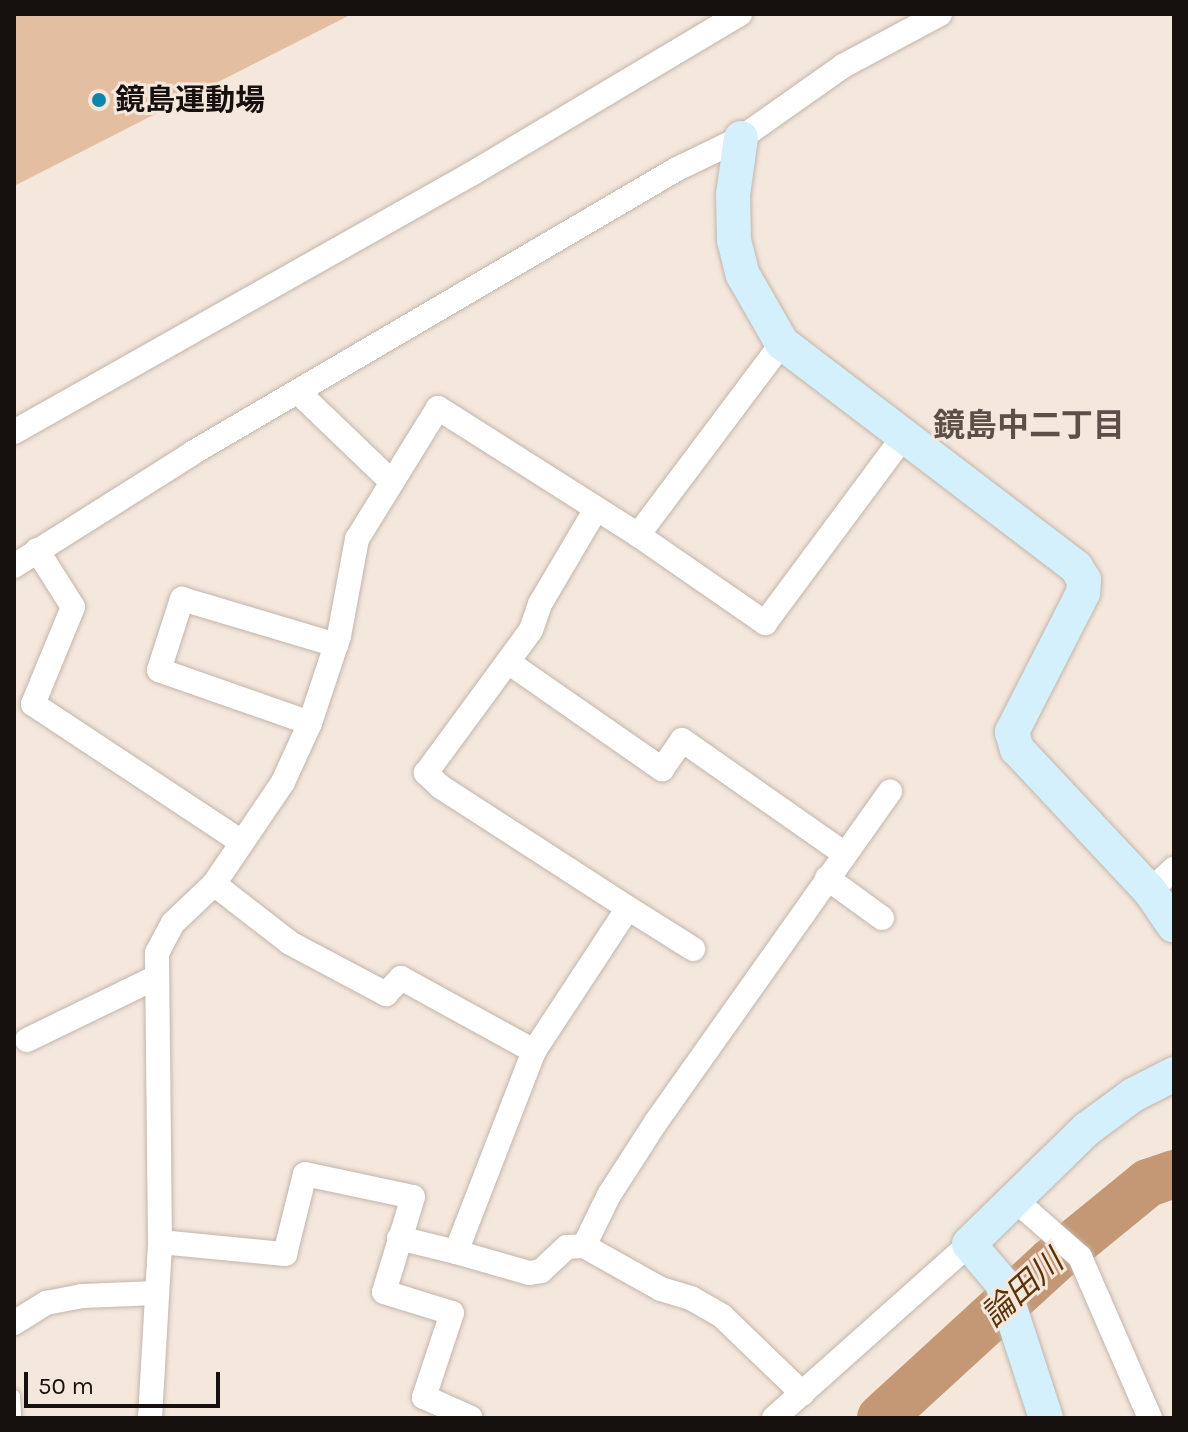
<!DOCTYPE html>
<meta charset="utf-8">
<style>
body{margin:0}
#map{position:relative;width:1188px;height:1432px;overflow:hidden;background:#f4e7dc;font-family:Karla,"Noto Sans JP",sans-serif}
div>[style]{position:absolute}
.green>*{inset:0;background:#e3bea1}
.river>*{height:48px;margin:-24px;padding:0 24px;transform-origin:24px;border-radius:24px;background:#c49875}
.roads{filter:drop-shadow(0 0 2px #c2b5ab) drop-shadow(0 0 2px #c2b5ab)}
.service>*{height:12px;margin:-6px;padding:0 6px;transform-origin:6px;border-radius:6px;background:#fff}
.minor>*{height:24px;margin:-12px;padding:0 12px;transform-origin:12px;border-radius:12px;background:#fff}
.secondary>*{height:34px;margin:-17px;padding:0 17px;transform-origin:17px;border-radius:17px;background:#d3f0fc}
.dots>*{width:22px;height:22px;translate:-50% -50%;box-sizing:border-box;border:4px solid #f4e7dc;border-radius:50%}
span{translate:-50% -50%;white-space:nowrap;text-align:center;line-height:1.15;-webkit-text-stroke:6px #f4e7dc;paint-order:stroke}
.poi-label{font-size:30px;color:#16110e;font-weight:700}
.left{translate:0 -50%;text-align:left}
.neighbourhood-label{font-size:32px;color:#5b5048;font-weight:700}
.water-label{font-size:32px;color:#5d3306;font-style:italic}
.frame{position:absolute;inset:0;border:16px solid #16110e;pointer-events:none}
.scale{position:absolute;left:24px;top:1372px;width:196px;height:36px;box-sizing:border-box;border:4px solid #16110e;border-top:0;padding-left:10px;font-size:24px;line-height:28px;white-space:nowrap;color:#16110e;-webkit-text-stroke:6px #f4e7dc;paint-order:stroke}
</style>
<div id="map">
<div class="green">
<div style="clip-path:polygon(14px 14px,352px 14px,14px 186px)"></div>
</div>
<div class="river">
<div style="left:881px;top:1418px;width:231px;rotate:-42.5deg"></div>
<div style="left:1051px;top:1262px;width:125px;rotate:-39.2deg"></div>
<div style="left:1148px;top:1183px;width:28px;rotate:-19deg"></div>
</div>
<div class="roads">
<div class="service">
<div style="left:14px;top:1396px;width:22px;rotate:87deg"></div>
</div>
<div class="minor">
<div style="left:298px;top:392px;width:130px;rotate:43.8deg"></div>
<div style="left:14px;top:432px;width:527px;rotate:-29.43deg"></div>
<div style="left:473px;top:173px;width:311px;rotate:-30.8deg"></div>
<div style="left:638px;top:535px;width:240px;rotate:-53.1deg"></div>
<div style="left:37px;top:550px;width:67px;rotate:57.7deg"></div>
<div style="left:73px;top:607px;width:105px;rotate:112.4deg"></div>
<div style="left:33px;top:704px;width:248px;rotate:33.5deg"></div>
<div style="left:14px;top:566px;width:213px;rotate:-32.3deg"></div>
<div style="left:194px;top:452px;width:560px;rotate:-30.37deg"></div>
<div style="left:677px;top:169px;width:71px;rotate:-25.8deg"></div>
<div style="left:741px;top:138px;width:125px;rotate:-35.2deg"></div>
<div style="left:843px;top:66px;width:110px;rotate:-28.2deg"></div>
<div style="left:508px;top:662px;width:188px;rotate:34.8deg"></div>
<div style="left:662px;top:769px;width:35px;rotate:-55deg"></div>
<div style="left:682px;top:740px;width:199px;rotate:35deg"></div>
<div style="left:310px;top:723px;width:160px;rotate:-160.7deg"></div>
<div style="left:159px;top:670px;width:75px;rotate:-72.1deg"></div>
<div style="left:182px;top:599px;width:161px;rotate:16.6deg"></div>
<div style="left:827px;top:878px;width:68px;rotate:36deg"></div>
<div style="left:214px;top:884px;width:96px;rotate:37.8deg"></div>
<div style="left:290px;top:943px;width:109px;rotate:28deg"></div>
<div style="left:386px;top:994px;width:22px;rotate:-47deg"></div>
<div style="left:401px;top:978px;width:152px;rotate:28.8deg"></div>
<div style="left:1150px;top:891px;width:33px;rotate:-43deg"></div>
<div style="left:628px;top:908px;width:77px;rotate:32.2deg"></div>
<div style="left:27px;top:1040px;width:144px;rotate:-25.9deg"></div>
<div style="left:1014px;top:1199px;width:88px;rotate:41.3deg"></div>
<div style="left:1080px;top:1257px;width:176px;rotate:66.5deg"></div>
<div style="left:399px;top:1238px;width:59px;rotate:13.8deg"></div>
<div style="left:456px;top:1252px;width:216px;rotate:-68.8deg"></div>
<div style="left:534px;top:1051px;width:171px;rotate:-56.7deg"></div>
<div style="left:628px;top:908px;width:223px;rotate:-147.1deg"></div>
<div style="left:441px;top:787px;width:21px;rotate:-137deg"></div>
<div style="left:426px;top:773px;width:177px;rotate:-53.7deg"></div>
<div style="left:531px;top:630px;width:28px;rotate:-71deg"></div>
<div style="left:540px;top:604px;width:110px;rotate:-59.5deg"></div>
<div style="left:160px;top:1242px;width:126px;rotate:5.5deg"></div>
<div style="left:285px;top:1254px;width:82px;rotate:-76deg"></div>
<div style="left:305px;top:1174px;width:110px;rotate:12deg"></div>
<div style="left:413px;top:1197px;width:99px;rotate:107deg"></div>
<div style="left:384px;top:1292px;width:71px;rotate:17.2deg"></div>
<div style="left:452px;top:1313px;width:89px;rotate:108.4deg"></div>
<div style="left:424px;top:1397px;width:51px;rotate:24.1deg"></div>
<div style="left:584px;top:1246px;width:57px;rotate:-63.9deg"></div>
<div style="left:609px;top:1195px;width:87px;rotate:-57.2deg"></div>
<div style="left:656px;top:1122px;width:405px;rotate:-54.7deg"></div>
<div style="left:456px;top:1252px;width:76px;rotate:16deg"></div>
<div style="left:529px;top:1273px;width:12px;rotate:-9deg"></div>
<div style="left:541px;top:1271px;width:35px;rotate:-43deg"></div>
<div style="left:567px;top:1247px;width:17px;rotate:-3deg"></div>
<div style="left:584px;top:1246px;width:88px;rotate:29.2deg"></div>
<div style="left:661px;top:1289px;width:31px;rotate:17deg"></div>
<div style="left:691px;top:1298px;width:36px;rotate:30deg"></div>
<div style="left:722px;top:1316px;width:112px;rotate:43.9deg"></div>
<div style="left:14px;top:1323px;width:38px;rotate:-32deg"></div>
<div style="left:46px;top:1303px;width:37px;rotate:-11deg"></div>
<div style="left:82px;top:1296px;width:75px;rotate:-2.3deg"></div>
<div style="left:150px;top:1418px;width:176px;rotate:-86.7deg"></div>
<div style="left:160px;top:1242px;width:289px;rotate:-90.6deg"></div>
<div style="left:157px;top:953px;width:34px;rotate:-62deg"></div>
<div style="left:173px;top:923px;width:57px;rotate:-43.6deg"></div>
<div style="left:214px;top:884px;width:123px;rotate:-55.9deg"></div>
<div style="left:283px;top:782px;width:65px;rotate:-65.4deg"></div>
<div style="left:310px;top:723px;width:92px;rotate:-71.6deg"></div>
<div style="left:339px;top:636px;width:99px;rotate:-79.5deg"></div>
<div style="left:357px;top:539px;width:154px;rotate:-58.3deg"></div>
<div style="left:438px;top:408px;width:237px;rotate:32.4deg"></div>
<div style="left:638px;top:535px;width:155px;rotate:34.7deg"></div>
<div style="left:765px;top:623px;width:232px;rotate:-53.4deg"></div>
<div style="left:774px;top:1418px;width:261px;rotate:-41.7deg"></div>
</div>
<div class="secondary">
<div style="left:741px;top:138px;width:58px;rotate:98deg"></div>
<div style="left:733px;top:195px;width:45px;rotate:88.7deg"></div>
<div style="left:734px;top:240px;width:36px;rotate:76deg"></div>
<div style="left:743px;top:275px;width:78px;rotate:60.2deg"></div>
<div style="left:782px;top:343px;width:370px;rotate:37.3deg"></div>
<div style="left:1076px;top:567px;width:15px;rotate:58deg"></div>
<div style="left:1084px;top:580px;width:13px;rotate:94deg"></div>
<div style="left:1083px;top:593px;width:156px;rotate:117.1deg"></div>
<div style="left:1012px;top:732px;width:18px;rotate:74deg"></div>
<div style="left:1017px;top:749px;width:195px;rotate:46.9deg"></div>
<div style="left:1150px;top:891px;width:42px;rotate:55.6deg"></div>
<div style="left:1046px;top:1418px;width:142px;rotate:-108.1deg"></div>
<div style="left:1002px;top:1283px;width:51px;rotate:-130.2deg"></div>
<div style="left:969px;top:1244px;width:165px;rotate:-44.3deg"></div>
<div style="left:1087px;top:1129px;width:57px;rotate:-36.5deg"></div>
<div style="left:1133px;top:1095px;width:46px;rotate:-27.1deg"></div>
</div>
</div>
<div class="dots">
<div style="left:99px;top:100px;background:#0e86ab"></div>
</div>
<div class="poi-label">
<span class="left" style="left:115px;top:100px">鏡島運動場</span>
</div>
<div class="neighbourhood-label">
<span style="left:1029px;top:426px">鏡島中二丁目</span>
</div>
<div class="water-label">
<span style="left:1023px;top:1289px;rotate:-42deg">論田川</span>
</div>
<div class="frame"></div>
<div class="scale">50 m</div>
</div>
